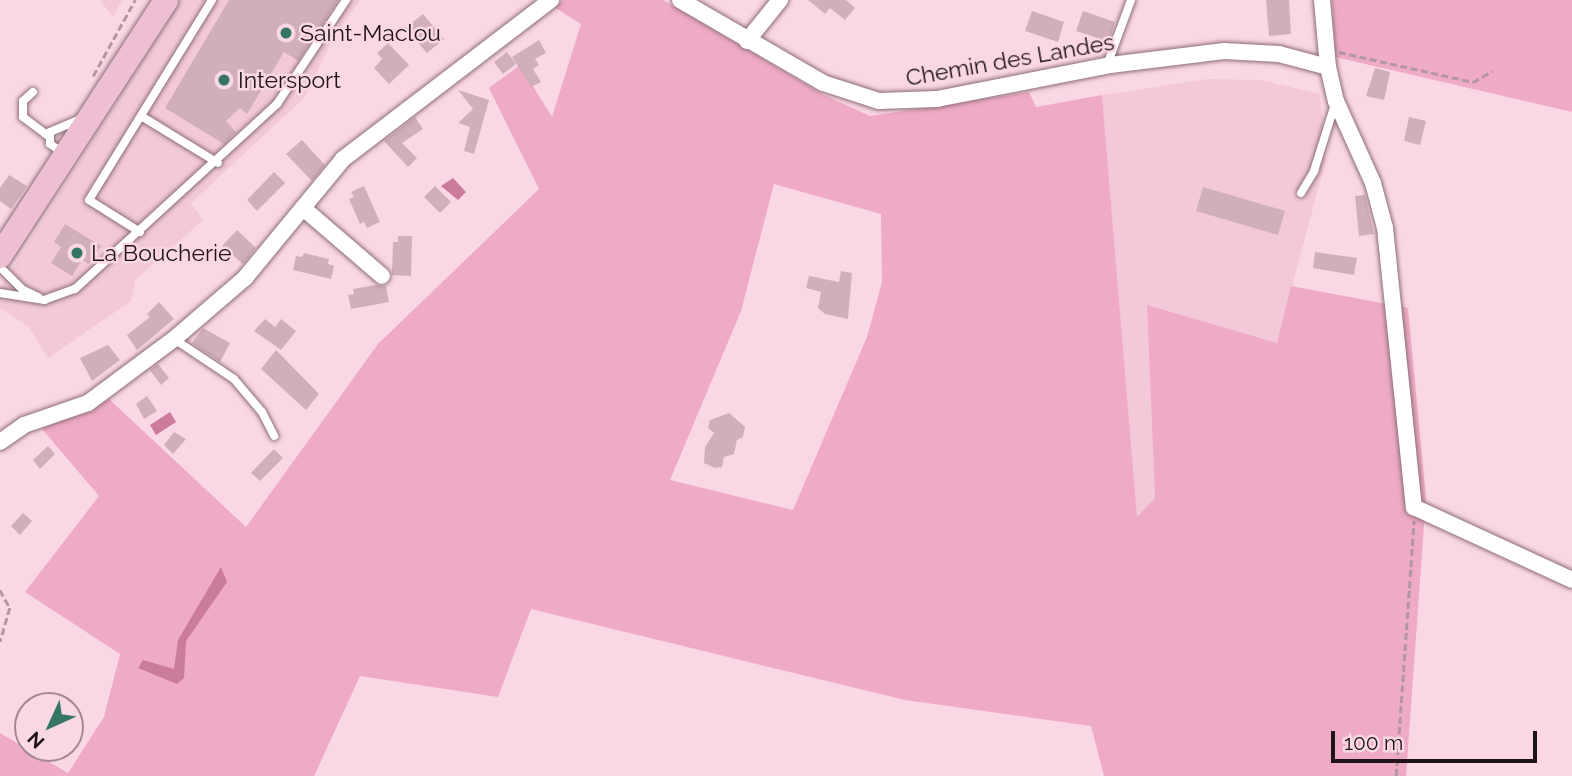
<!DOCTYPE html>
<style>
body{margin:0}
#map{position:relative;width:1572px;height:776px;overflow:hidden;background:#fad7e4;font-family:Raleway,sans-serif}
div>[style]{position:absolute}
.built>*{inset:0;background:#f3c9d9}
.green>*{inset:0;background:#efaac5}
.water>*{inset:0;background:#cb7b9c}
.building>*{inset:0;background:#d0afbb}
.path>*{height:2.5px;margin-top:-1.25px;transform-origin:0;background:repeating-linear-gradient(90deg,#b296a1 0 7px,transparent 0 10.5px)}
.roads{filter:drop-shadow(0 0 2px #8c6e79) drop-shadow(0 0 2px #8c6e79)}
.service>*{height:8px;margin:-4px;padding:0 4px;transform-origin:4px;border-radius:4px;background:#fff}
.minor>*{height:16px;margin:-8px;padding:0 8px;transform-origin:8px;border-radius:8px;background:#fff}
.primary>*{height:24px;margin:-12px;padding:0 12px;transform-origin:12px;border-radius:12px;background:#eebfd2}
.dots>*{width:19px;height:19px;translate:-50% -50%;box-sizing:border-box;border:4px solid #fad7e4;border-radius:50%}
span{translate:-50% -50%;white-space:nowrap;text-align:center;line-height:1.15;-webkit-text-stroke:5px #fad7e4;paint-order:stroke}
.poi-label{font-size:23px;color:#1f1318}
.left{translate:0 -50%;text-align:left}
.street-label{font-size:23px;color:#1f1318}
.north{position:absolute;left:14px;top:692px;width:70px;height:70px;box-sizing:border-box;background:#fad7e4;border:2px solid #a28992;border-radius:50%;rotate:225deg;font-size:19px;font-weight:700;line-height:28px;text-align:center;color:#1f1318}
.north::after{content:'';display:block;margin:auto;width:24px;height:32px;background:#347564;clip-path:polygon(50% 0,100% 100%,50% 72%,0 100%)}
.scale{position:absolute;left:1331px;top:731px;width:206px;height:32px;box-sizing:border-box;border:4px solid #1f1318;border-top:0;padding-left:9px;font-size:21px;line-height:24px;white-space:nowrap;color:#1f1318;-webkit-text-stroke:5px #fad7e4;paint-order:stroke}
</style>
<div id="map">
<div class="built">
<div style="clip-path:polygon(100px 0,122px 0,113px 17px)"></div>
<div style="clip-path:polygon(181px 0,360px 0,334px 36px,304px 98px,191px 203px,203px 220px,135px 280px,131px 301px,48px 358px,29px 327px,0 308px,0 288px)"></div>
<div style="clip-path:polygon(1208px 79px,1260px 80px,1320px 94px,1326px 159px,1277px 343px,1147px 306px,1155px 498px,1137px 518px,1102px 95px)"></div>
</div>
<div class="green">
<div style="clip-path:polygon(evenodd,563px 0,663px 0,824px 95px,870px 116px,1029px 92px,1036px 107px,1102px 95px,1137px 517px,1155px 498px,1147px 305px,1277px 343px,1291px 286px,1408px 308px,1426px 498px,1406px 776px,1104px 776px,1091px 726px,905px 700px,531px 609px,498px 697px,360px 676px,314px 776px,0 776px,0 733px,68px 773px,104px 717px,120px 654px,25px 592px,99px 496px,42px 429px,109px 399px,246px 527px,378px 344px,539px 189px,489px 88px,520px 65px,552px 117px,581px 24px,554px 7px,563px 0,774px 184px,881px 214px,882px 282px,867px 337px,793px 510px,670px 480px,741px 311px,774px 184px)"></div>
<div style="clip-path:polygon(1332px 0,1572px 0,1572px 112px,1335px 57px)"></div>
</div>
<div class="water">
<div style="clip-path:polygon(453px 178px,466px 192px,458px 200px,441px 186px)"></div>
<div style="clip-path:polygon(170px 412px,176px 422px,156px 435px,150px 425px)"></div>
<div style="clip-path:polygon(221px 567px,227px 582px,186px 641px,184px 678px,177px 684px,138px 668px,143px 660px,174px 669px,178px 640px)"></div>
</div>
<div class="building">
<div style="clip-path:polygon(229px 0,338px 0,298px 61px,284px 52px,247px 114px,240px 108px,226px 121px,236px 132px,224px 144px,165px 108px)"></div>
<div style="clip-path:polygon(808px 0,846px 0,855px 8px,845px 20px,830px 8px,825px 14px)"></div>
<div style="clip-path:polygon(1266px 0,1289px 0,1291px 34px,1269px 36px)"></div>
<div style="clip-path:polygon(1032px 11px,1064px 22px,1058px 42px,1025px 31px)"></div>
<div style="clip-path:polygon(1083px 11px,1115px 22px,1109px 42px,1076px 31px)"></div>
<div style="clip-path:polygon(423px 14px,444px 39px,427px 53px,405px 28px)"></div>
<div style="clip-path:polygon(539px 40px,546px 53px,535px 59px,539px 65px,533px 69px,541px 82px,531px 87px,512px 57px)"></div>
<div style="clip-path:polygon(388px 43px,409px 65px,389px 84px,374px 68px,382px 59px,377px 53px)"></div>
<div style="clip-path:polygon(507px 52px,516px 64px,503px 74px,494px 62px)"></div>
<div style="clip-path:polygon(1375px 68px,1390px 72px,1384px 100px,1366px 96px)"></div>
<div style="clip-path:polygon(458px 90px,489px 100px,474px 154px,464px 151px,470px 127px,458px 123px,473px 109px)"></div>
<div style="clip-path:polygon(415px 117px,423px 129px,402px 143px,417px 158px,408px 167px,384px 141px)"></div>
<div style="clip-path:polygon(1409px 117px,1426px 121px,1420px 145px,1404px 141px)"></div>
<div style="clip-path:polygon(302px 140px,325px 165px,312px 181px,286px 154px)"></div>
<div style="clip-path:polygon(274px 172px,285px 183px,257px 211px,247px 200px)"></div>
<div style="clip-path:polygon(9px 175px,27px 186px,11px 209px,0 201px,0 188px)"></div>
<div style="clip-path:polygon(364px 186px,380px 222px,367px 228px,364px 222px,360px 224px,349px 199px,354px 197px,351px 192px)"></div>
<div style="clip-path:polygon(435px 186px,451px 202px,440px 213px,424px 197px)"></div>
<div style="clip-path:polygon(1203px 187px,1285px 211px,1278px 235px,1196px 211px)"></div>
<div style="clip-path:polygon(1365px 195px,1374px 234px,1359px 236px,1355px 196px)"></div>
<div style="clip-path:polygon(65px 224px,101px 246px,89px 264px,82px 260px,72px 276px,51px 263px,61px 247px,54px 242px)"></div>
<div style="clip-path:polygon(237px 230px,256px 248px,243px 264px,222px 246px)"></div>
<div style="clip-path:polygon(398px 236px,412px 236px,411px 276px,392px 275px,393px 242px,398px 242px)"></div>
<div style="clip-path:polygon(1315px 252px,1357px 258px,1354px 275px,1313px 268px)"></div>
<div style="clip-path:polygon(304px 253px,329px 259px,328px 264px,334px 266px,331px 279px,293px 270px,296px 256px,302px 257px)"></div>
<div style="clip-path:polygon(841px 271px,852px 273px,848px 319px,825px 314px,818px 308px,821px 292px,806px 288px,809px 276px,839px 282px)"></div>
<div style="clip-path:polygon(376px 285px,386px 286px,389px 302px,351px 309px,348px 295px,354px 294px,353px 289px)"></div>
<div style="clip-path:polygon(159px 302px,174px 319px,137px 350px,127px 335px,150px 317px,147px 314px)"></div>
<div style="clip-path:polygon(265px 319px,275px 327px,281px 319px,296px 331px,281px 350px,254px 331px)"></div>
<div style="clip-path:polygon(203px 328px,230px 343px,220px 362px,192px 343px)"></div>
<div style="clip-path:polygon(108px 345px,120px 360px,92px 381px,80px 358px)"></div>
<div style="clip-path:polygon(276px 350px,319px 394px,306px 410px,261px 369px)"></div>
<div style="clip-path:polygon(158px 364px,169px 378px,161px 385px,150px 370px)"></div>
<div style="clip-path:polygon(147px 396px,157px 411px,144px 419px,136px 404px)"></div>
<div style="clip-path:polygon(729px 413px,745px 427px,743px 437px,737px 440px,734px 454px,724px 457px,722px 467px,715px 468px,704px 463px,705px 447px,714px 433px,708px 428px,710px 420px)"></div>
<div style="clip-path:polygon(174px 432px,186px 439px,173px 454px,164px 445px)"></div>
<div style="clip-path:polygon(48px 446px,55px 454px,40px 469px,33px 460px)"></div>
<div style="clip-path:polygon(274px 449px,283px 458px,260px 481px,251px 473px)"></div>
<div style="clip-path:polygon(23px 513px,32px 521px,20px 535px,11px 526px)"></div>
</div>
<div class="path">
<div style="left:1339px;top:52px;width:137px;rotate:12.6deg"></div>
<div style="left:1473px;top:82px;width:22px;rotate:-30deg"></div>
<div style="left:93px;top:76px;width:87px;rotate:-61.1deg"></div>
<div style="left:0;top:590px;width:21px;rotate:61deg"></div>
<div style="left:10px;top:608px;width:35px;rotate:106deg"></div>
<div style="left:1396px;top:776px;width:256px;rotate:-86deg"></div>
</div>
<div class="roads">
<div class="service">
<div style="left:1107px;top:65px;width:69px;rotate:-69.7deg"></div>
<div style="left:33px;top:92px;width:13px;rotate:138deg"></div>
<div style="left:23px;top:101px;width:16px;rotate:90deg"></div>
<div style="left:23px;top:117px;width:31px;rotate:37deg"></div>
<div style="left:141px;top:116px;width:90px;rotate:31.4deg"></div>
<div style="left:63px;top:153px;width:16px;rotate:-145deg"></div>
<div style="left:50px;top:144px;width:12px;rotate:-90deg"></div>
<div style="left:50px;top:132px;width:34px;rotate:-23deg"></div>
<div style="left:1301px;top:193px;width:26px;rotate:-59deg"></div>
<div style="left:1314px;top:171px;width:73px;rotate:-72.6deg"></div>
<div style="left:140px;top:232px;width:60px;rotate:-147.9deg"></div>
<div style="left:89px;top:200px;width:235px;rotate:-58.4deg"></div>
<div style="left:0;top:267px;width:33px;rotate:45deg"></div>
<div style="left:23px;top:290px;width:17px;rotate:25deg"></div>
<div style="left:0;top:293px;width:45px;rotate:9deg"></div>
<div style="left:44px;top:300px;width:33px;rotate:-20deg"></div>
<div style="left:75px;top:289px;width:274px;rotate:-42.5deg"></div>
<div style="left:277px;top:104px;width:125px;rotate:-56.4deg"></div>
<div style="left:174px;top:339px;width:72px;rotate:33.7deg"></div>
<div style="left:234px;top:379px;width:43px;rotate:49.7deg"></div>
<div style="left:262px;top:412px;width:27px;rotate:63deg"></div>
</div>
<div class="minor">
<div style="left:680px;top:0;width:165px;rotate:30.1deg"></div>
<div style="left:823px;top:83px;width:59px;rotate:17.8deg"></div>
<div style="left:879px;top:101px;width:58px;rotate:-2deg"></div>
<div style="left:937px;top:99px;width:176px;rotate:-11.1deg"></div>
<div style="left:1110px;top:65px;width:115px;rotate:-7deg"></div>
<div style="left:1224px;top:51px;width:55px;rotate:3.1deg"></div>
<div style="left:1279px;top:54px;width:51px;rotate:14.9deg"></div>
<div style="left:1322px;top:0;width:67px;rotate:84.9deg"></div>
<div style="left:1328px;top:67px;width:35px;rotate:77deg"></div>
<div style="left:1336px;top:101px;width:90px;rotate:65.7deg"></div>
<div style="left:1373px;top:183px;width:47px;rotate:75.1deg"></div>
<div style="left:1385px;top:228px;width:281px;rotate:84.1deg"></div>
<div style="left:1414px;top:507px;width:174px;rotate:24.8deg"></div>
<div style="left:747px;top:41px;width:53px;rotate:-51.2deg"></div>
<div style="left:303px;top:208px;width:104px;rotate:40.7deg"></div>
<div style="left:0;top:442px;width:29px;rotate:-35deg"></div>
<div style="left:24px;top:425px;width:68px;rotate:-19deg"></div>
<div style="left:88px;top:403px;width:107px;rotate:-36.7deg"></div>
<div style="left:174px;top:339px;width:94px;rotate:-40.7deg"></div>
<div style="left:245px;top:278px;width:154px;rotate:-50.5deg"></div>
<div style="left:343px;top:159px;width:262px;rotate:-37.4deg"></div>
</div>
<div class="primary">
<div style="left:0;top:256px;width:305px;rotate:-57deg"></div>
</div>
</div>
<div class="dots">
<div style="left:286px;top:33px;background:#347564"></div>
<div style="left:224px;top:80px;background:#347564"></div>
<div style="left:77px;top:253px;background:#347564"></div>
</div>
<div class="poi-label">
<span class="left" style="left:300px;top:33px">Saint-Maclou</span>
<span class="left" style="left:238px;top:80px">Intersport</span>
<span class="left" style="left:91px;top:253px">La Boucherie</span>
</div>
<div class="street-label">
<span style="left:1010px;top:60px;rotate:-10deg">Chemin des Landes</span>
</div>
<div class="north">N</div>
<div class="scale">100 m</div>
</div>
